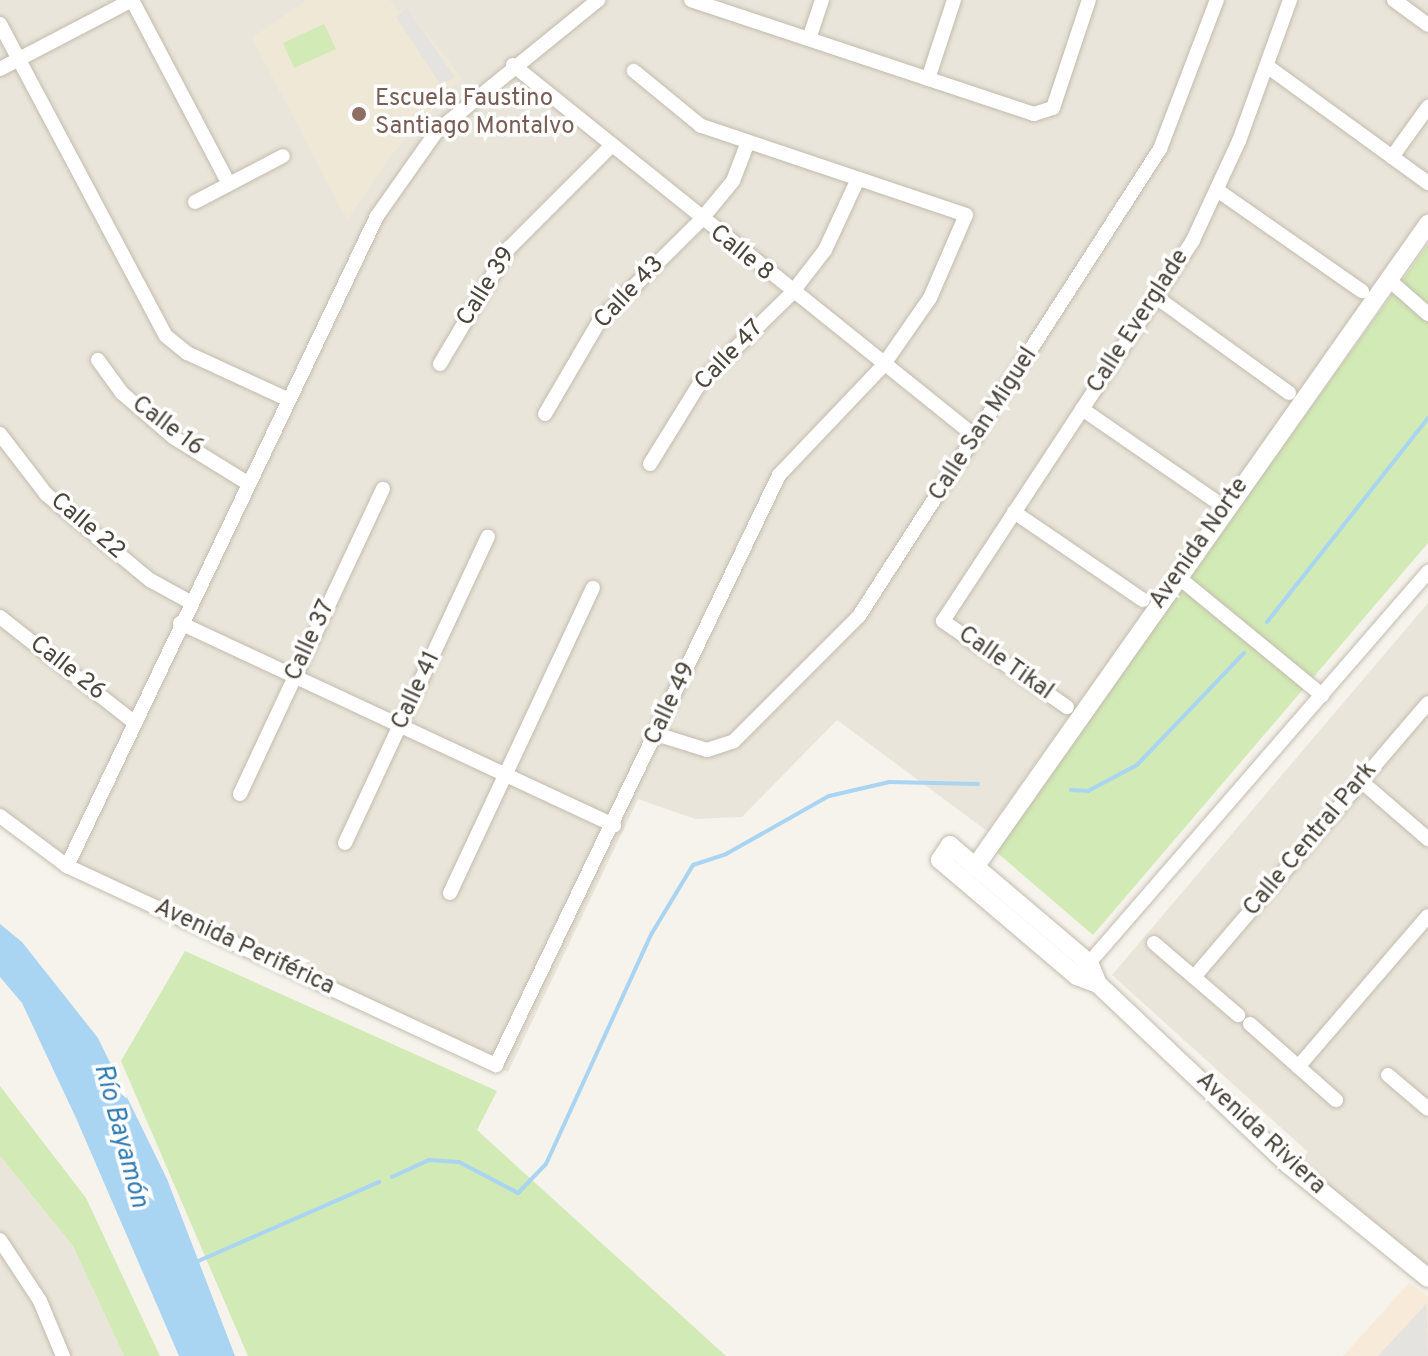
<!DOCTYPE html>
<meta charset="utf-8">
<style>
body{margin:0}
#map{position:relative;width:1428px;height:1356px;overflow:hidden;background:#f6f3ec;font-family:Overpass,sans-serif}
div>[style]{position:absolute}
.residential>*{inset:0;background:#eae5da}
.commercial>*{inset:0;background:#f7ead8}
.education>*{inset:0;background:#efe8d6}
.green>*{inset:0;background:#d2eab5}
.parking>*{inset:0;background:#e5e3e0}
.water>*{inset:0;background:#a9d4f2}
.stream>*{height:4px;margin:-2px;padding:0 2px;transform-origin:2px;border-radius:2px;background:#a9d4f2}
.roads{filter:drop-shadow(0 0 2px #c2bbae) drop-shadow(0 0 2px #c2bbae)}
.minor>*{height:14px;margin:-7px;padding:0 7px;transform-origin:7px;border-radius:7px;background:#fff}
.tertiary>*{height:18px;margin:-9px;padding:0 9px;transform-origin:9px;border-radius:9px;background:#fff}
.dots>*{width:22px;height:22px;translate:-50% -50%;box-sizing:border-box;border:4px solid #fff;border-radius:50%}
span{translate:-50% -50%;white-space:nowrap;text-align:center;line-height:1.15;-webkit-text-stroke:7px #fff;paint-order:stroke}
.education-label{font-size:24px;color:#785e54}
.left{translate:0 -50%;text-align:left}
.street-label{font-size:24px;color:#4b4439}
.water-label{font-size:26px;color:#2e7ab2;font-style:italic}
</style>
<div id="map">
<div class="residential">
<div style="clip-path:polygon(0 0,1428px 0,1428px 214px,987px 831px,837px 720px,742px 817px,695px 819px,638px 799px,508px 1072px,67px 866px,0 816px)"></div>
<div style="clip-path:polygon(1428px 603px,1428px 1269px,1301px 1162px,1308px 1152px,1112px 975px)"></div>
<div style="clip-path:polygon(0 1156px,73px 1246px,124px 1356px,0 1356px)"></div>
</div>
<div class="commercial">
<div style="clip-path:polygon(1409px 1283px,1428px 1296px,1428px 1356px,1343px 1356px)"></div>
</div>
<div class="education">
<div style="clip-path:polygon(307px 0,390px 0,398px 12px,407px 8px,462px 78px,392px 154px,347px 220px,252px 38px)"></div>
</div>
<div class="green">
<div style="clip-path:polygon(324px 24px,336px 49px,294px 68px,283px 43px)"></div>
<div style="clip-path:polygon(1428px 244px,1428px 543px,1093px 935px,994px 850px)"></div>
<div style="clip-path:polygon(185px 951px,497px 1091px,477px 1130px,726px 1356px,248px 1356px,121px 1061px)"></div>
<div style="clip-path:polygon(0 1086px,86px 1198px,160px 1356px,124px 1356px,73px 1246px,0 1156px)"></div>
</div>
<div class="parking">
<div style="clip-path:polygon(407px 8px,455px 77px,441px 85px,396px 17px)"></div>
<div style="clip-path:polygon(1427px 1303px,1428px 1356px,1378px 1356px)"></div>
</div>
<div class="water">
<div style="clip-path:polygon(0 924px,22px 942px,98px 1038px,167px 1179px,235px 1356px,179px 1356px,76px 1118px,22px 1003px,0 977px)"></div>
</div>
<div class="stream">
<div style="left:1267px;top:622px;width:260px;rotate:-51.7deg"></div>
<div style="left:1071px;top:790px;width:17px;rotate:3deg"></div>
<div style="left:1088px;top:791px;width:55px;rotate:-28deg"></div>
<div style="left:1137px;top:765px;width:155px;rotate:-46.3deg"></div>
<div style="left:392px;top:1177px;width:41px;rotate:-24.7deg"></div>
<div style="left:429px;top:1160px;width:30px;rotate:4deg"></div>
<div style="left:459px;top:1162px;width:67px;rotate:27.7deg"></div>
<div style="left:518px;top:1193px;width:40px;rotate:-46deg"></div>
<div style="left:546px;top:1164px;width:254px;rotate:-65.4deg"></div>
<div style="left:652px;top:933px;width:79px;rotate:-58.9deg"></div>
<div style="left:693px;top:865px;width:35px;rotate:-18deg"></div>
<div style="left:726px;top:854px;width:118px;rotate:-29.4deg"></div>
<div style="left:829px;top:796px;width:62px;rotate:-13.1deg"></div>
<div style="left:889px;top:782px;width:89px;rotate:1.3deg"></div>
<div style="left:196px;top:1262px;width:200px;rotate:-23.6deg"></div>
</div>
<div class="roads">
<div class="minor">
<div style="left:132px;top:0;width:208px;rotate:62.2deg"></div>
<div style="left:691px;top:0;width:361px;rotate:18.4deg"></div>
<div style="left:1034px;top:114px;width:20px;rotate:-18deg"></div>
<div style="left:1053px;top:108px;width:114px;rotate:-71.6deg"></div>
<div style="left:1394px;top:0;width:42px;rotate:36.3deg"></div>
<div style="left:0;top:24px;width:353px;rotate:62deg"></div>
<div style="left:166px;top:336px;width:27px;rotate:39deg"></div>
<div style="left:187px;top:353px;width:108px;rotate:24.7deg"></div>
<div style="left:809px;top:39px;width:41px;rotate:-71.6deg"></div>
<div style="left:513px;top:65px;width:594px;rotate:38.78deg"></div>
<div style="left:1267px;top:66px;width:199px;rotate:36deg"></div>
<div style="left:0;top:69px;width:149px;rotate:-27.6deg"></div>
<div style="left:928px;top:79px;width:83px;rotate:-71.8deg"></div>
<div style="left:1392px;top:157px;width:62px;rotate:-54.2deg"></div>
<div style="left:1217px;top:190px;width:177px;rotate:34.9deg"></div>
<div style="left:195px;top:202px;width:99px;rotate:-27.6deg"></div>
<div style="left:1388px;top:279px;width:53px;rotate:41.2deg"></div>
<div style="left:1156px;top:297px;width:164px;rotate:35.8deg"></div>
<div style="left:98px;top:360px;width:41px;rotate:54deg"></div>
<div style="left:122px;top:393px;width:67px;rotate:40.8deg"></div>
<div style="left:173px;top:437px;width:86px;rotate:31.7deg"></div>
<div style="left:440px;top:364px;width:135px;rotate:-59.3deg"></div>
<div style="left:509px;top:248px;width:141px;rotate:-45deg"></div>
<div style="left:1082px;top:409px;width:160px;rotate:34.6deg"></div>
<div style="left:545px;top:414px;width:109px;rotate:-59.7deg"></div>
<div style="left:600px;top:320px;width:141px;rotate:-44.7deg"></div>
<div style="left:700px;top:221px;width:52px;rotate:-50.5deg"></div>
<div style="left:733px;top:181px;width:42px;rotate:-69deg"></div>
<div style="left:0;top:434px;width:76px;rotate:52.5deg"></div>
<div style="left:46px;top:494px;width:135px;rotate:39.6deg"></div>
<div style="left:150px;top:580px;width:46px;rotate:28.8deg"></div>
<div style="left:650px;top:464px;width:95px;rotate:-58.3deg"></div>
<div style="left:700px;top:383px;width:127px;rotate:-44.4deg"></div>
<div style="left:791px;top:294px;width:56px;rotate:-52.3deg"></div>
<div style="left:825px;top:250px;width:78px;rotate:-65.1deg"></div>
<div style="left:1014px;top:512px;width:156px;rotate:34.3deg"></div>
<div style="left:1177px;top:576px;width:188px;rotate:39.4deg"></div>
<div style="left:0;top:617px;width:170px;rotate:38.1deg"></div>
<div style="left:180px;top:623px;width:479px;rotate:25deg"></div>
<div style="left:1067px;top:707px;width:151px;rotate:-145.3deg"></div>
<div style="left:943px;top:621px;width:456px;rotate:-56.7deg"></div>
<div style="left:1193px;top:240px;width:109px;rotate:-65.1deg"></div>
<div style="left:1239px;top:141px;width:150px;rotate:-70.1deg"></div>
<div style="left:656px;top:734px;width:53px;rotate:17.4deg"></div>
<div style="left:707px;top:750px;width:28px;rotate:-18deg"></div>
<div style="left:734px;top:741px;width:177px;rotate:-45deg"></div>
<div style="left:859px;top:616px;width:556px;rotate:-57.2deg"></div>
<div style="left:1160px;top:149px;width:160px;rotate:-69.1deg"></div>
<div style="left:1361px;top:781px;width:89px;rotate:40.9deg"></div>
<div style="left:240px;top:794px;width:337px;rotate:-64.9deg"></div>
<div style="left:0;top:816px;width:84px;rotate:36.7deg"></div>
<div style="left:67px;top:866px;width:473px;rotate:24.9deg"></div>
<div style="left:496px;top:1065px;width:654px;rotate:-64.37deg"></div>
<div style="left:779px;top:475px;width:149px;rotate:-46.4deg"></div>
<div style="left:882px;top:367px;width:84px;rotate:-55.2deg"></div>
<div style="left:930px;top:298px;width:90px;rotate:-66.6deg"></div>
<div style="left:966px;top:215px;width:280px;rotate:-161.4deg"></div>
<div style="left:701px;top:126px;width:87px;rotate:-140.6deg"></div>
<div style="left:345px;top:843px;width:338px;rotate:-65deg"></div>
<div style="left:67px;top:866px;width:720px;rotate:-64.5deg"></div>
<div style="left:377px;top:216px;width:104px;rotate:-54.8deg"></div>
<div style="left:437px;top:131px;width:208px;rotate:-39.1deg"></div>
<div style="left:450px;top:893px;width:337px;rotate:-64.9deg"></div>
<div style="left:1154px;top:943px;width:111px;rotate:40.6deg"></div>
<div style="left:1083px;top:970px;width:527px;rotate:-49.08deg"></div>
<div style="left:1194px;top:977px;width:360px;rotate:-49.5deg"></div>
<div style="left:1250px;top:1024px;width:115px;rotate:41.5deg"></div>
<div style="left:1298px;top:1067px;width:199px;rotate:-49.3deg"></div>
<div style="left:1388px;top:1075px;width:52px;rotate:40.4deg"></div>
<div style="left:0;top:1240px;width:73px;rotate:56.7deg"></div>
<div style="left:40px;top:1301px;width:60px;rotate:67.3deg"></div>
</div>
<div class="tertiary">
<div style="left:975px;top:867px;width:787px;rotate:-54.83deg"></div>
<div style="left:1098px;top:984px;width:23px;rotate:-113deg"></div>
<div style="left:1089px;top:963px;width:182px;rotate:-139.7deg"></div>
<div style="left:950px;top:845px;width:18px;rotate:124deg"></div>
<div style="left:940px;top:860px;width:180px;rotate:40.3deg"></div>
<div style="left:1077px;top:976px;width:22px;rotate:21deg"></div>
<div style="left:1098px;top:984px;width:263px;rotate:43.5deg"></div>
<div style="left:1289px;top:1165px;width:179px;rotate:39.1deg"></div>
</div>
</div>
<div class="dots">
<div style="left:359px;top:114px;background:#8d6e63"></div>
</div>
<div class="education-label">
<span class="left" style="left:375px;top:114px">Escuela Faustino<br>Santiago Montalvo</span>
</div>
<div class="street-label">
<span style="left:741px;top:254px;rotate:39deg">Calle 8</span>
<span style="left:487px;top:287px;rotate:-58deg">Calle 39</span>
<span style="left:630px;top:293px;rotate:-47deg">Calle 43</span>
<span style="left:1139px;top:322px;rotate:-57deg">Calle Everglade</span>
<span style="left:730px;top:356px;rotate:-46deg">Calle 47</span>
<span style="left:984px;top:425px;rotate:-57deg">Calle San Miguel</span>
<span style="left:167px;top:427px;rotate:37deg">Calle 16</span>
<span style="left:87px;top:527px;rotate:40deg">Calle 22</span>
<span style="left:1200px;top:544px;rotate:-55deg">Avenida Norte</span>
<span style="left:311px;top:641px;rotate:-65deg">Calle 37</span>
<span style="left:1005px;top:664px;rotate:35deg">Calle Tikal</span>
<span style="left:67px;top:669px;rotate:38deg">Calle 26</span>
<span style="left:417px;top:691px;rotate:-65deg">Calle 41</span>
<span style="left:671px;top:704px;rotate:-65deg">Calle 49</span>
<span style="left:1311px;top:840px;rotate:-50deg">Calle Central Park</span>
<span style="left:244px;top:948px;rotate:25deg">Avenida Periférica</span>
<span style="left:1260px;top:1134px;rotate:43deg">Avenida Riviera</span>
</div>
<div class="water-label">
<span style="left:120px;top:1136px;rotate:75deg">Río Bayamón</span>
</div>
</div>
